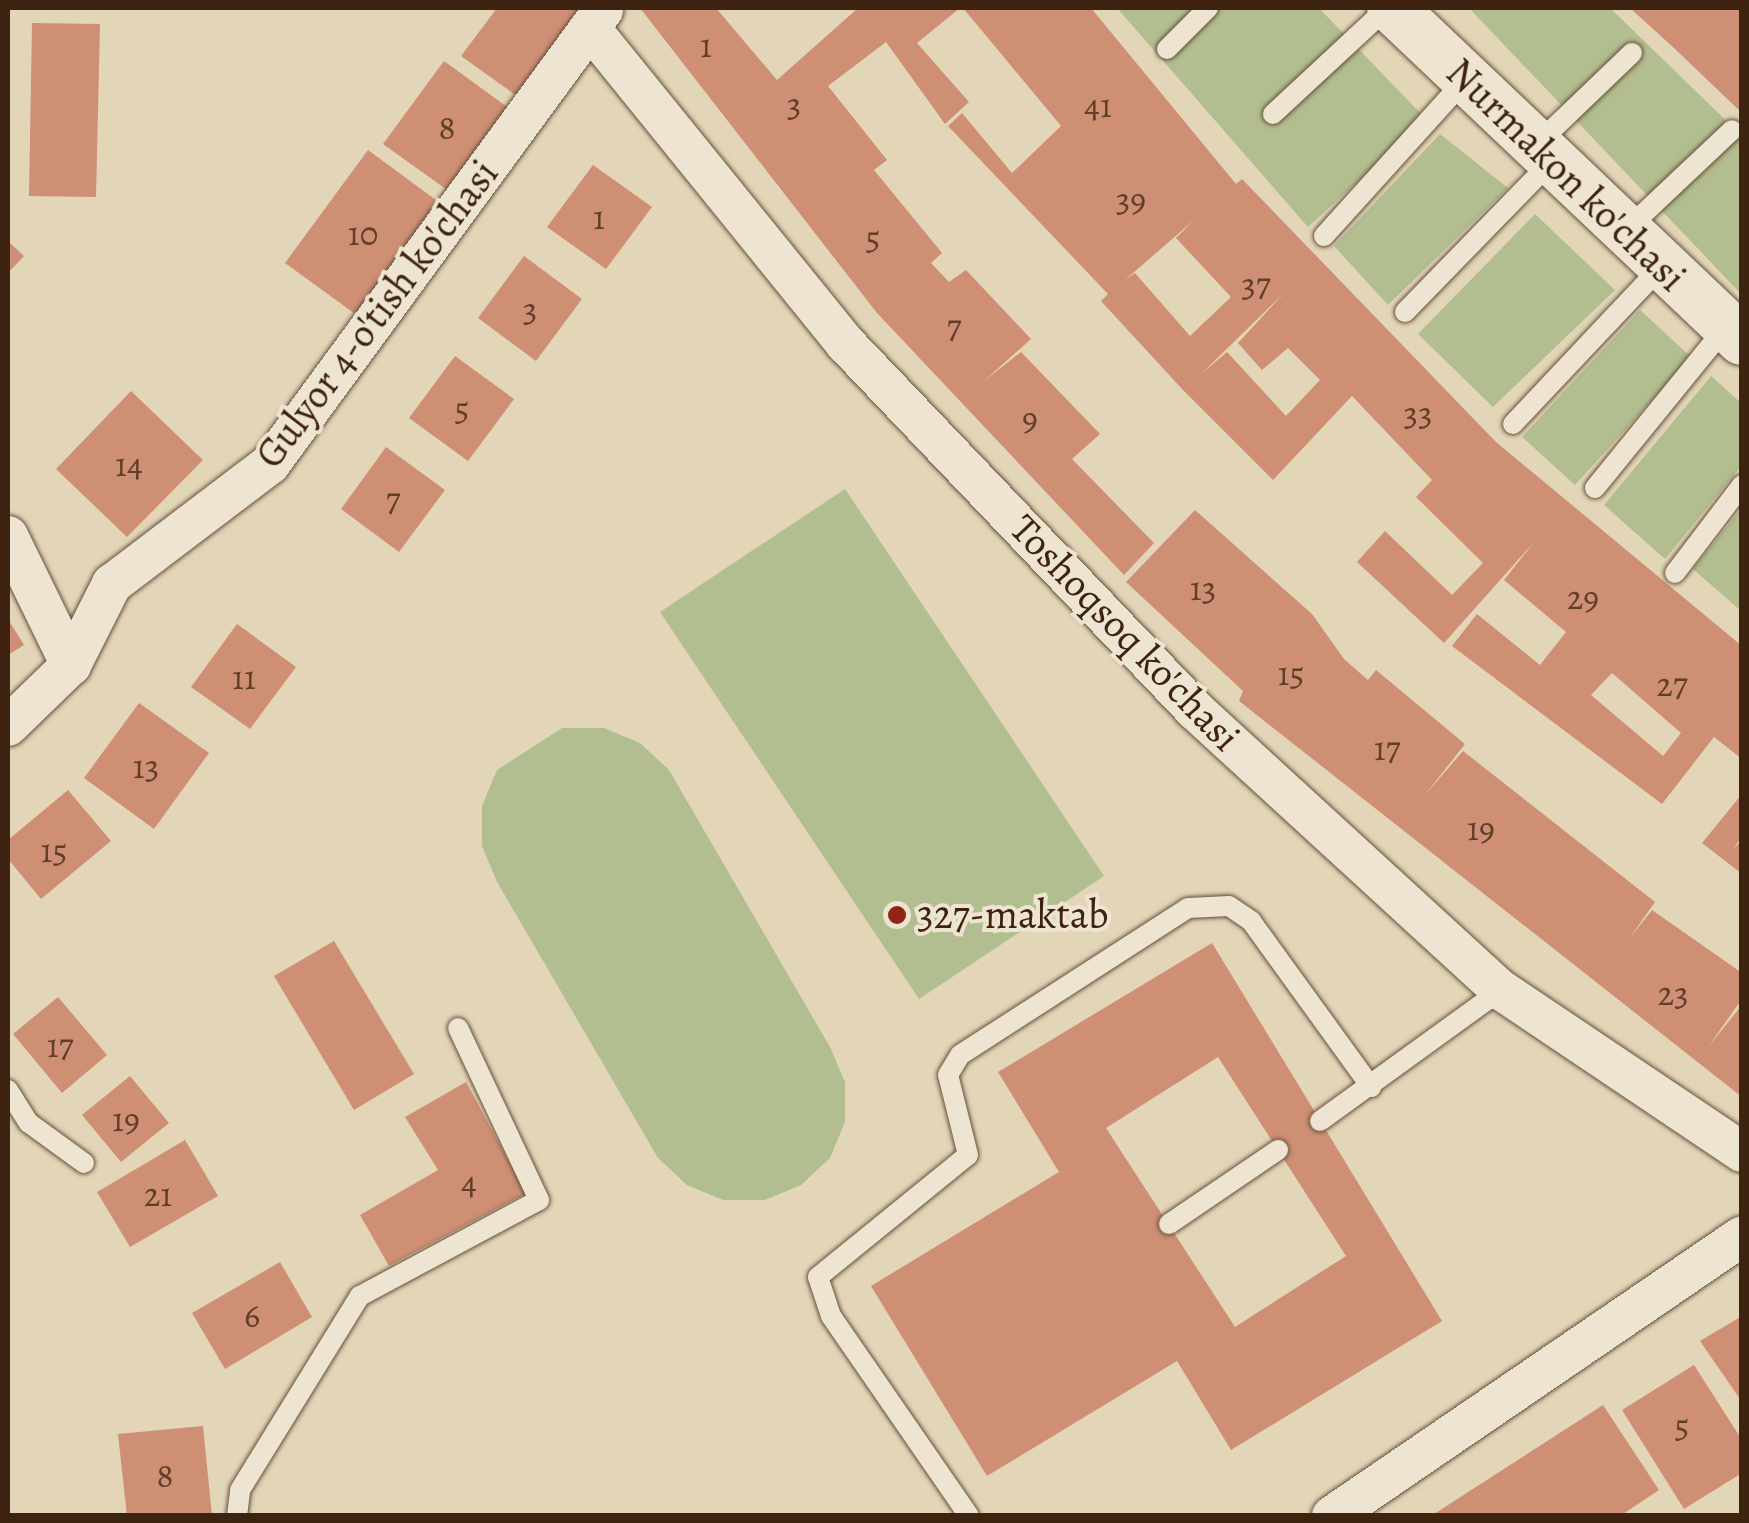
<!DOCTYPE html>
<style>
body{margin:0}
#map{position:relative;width:1749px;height:1523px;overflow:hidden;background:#e3d5b8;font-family:Alegreya,serif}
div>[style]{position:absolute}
.green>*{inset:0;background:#b2be90}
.building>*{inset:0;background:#ce8f75}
.roads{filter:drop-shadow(0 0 2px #66503a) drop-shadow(0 0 2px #66503a)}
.service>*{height:20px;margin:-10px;padding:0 10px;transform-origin:10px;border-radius:10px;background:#ede4d1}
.minor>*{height:40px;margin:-20px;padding:0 20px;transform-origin:20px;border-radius:20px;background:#ede4d1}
.tertiary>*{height:50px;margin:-25px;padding:0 25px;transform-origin:25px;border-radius:25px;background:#ede4d1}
.dots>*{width:28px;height:28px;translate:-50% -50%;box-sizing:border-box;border:5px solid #ede4d1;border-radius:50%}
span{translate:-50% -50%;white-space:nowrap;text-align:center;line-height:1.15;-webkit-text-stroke:8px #ede4d1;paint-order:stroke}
.number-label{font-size:35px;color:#613e29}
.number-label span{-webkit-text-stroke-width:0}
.street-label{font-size:40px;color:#3d2310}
.poi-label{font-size:40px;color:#3d2310}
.left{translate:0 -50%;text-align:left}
.frame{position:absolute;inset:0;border:10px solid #3d2310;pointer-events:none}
</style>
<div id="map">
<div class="green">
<div style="clip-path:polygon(1117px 8px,1319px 8px,1426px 119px,1308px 227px)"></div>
<div style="clip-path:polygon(1469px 8px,1610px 8px,1741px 135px,1741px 294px)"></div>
<div style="clip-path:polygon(1440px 134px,1508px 188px,1388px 305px,1334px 246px)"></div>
<div style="clip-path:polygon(1535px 214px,1615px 290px,1493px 407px,1418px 334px)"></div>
<div style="clip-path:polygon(1640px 310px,1691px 357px,1575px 485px,1522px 437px)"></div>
<div style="clip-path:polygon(1711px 376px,1741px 403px,1741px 466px,1665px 559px,1604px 505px)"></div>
<div style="clip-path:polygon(845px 489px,1104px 876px,919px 999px,660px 612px)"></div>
<div style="clip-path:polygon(1741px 509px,1741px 611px,1693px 569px)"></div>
<div style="clip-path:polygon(562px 728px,604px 728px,640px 743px,669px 770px,830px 1047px,845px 1082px,845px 1122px,830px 1158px,801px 1185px,765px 1200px,723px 1200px,687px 1185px,658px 1158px,497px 882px,482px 846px,482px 806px,497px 770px)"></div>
</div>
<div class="building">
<div style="clip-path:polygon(497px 8px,583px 8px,521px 99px,461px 56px)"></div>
<div style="clip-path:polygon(640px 8px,716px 8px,777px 80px,858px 8px,960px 8px,917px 43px,969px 102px,945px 124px,886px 42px,828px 86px,887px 160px,874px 170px,942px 253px,931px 263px,949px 282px,966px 270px,1031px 339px,984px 381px,1021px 352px,1100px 434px,1072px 459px,1154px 543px,1124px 575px,877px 313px)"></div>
<div style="clip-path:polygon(evenodd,963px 8px,1091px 8px,1236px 184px,1242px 179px,1496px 442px,1742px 646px,1742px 759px,1714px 737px,1662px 804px,1452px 646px,1477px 614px,1540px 665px,1566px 632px,1504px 580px,1534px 542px,1444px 643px,1357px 562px,1385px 531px,1452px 595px,1483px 563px,1416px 497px,1432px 480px,1352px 396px,1273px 480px,1183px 390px,1101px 301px,1108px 294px,948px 126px,962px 113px,1012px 173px,1061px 126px,963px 8px,1194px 220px,1176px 238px,1231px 297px,1190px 336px,1135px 273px,1125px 280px,1194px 220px,963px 8px,1285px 292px,1238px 343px,1262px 370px,1288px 348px,1320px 380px,1286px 416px,1227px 352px,1201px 374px,1285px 292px,963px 8px,1612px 673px,1681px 733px,1663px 756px,1591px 695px,1612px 673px)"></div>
<div style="clip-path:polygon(1630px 8px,1742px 8px,1742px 113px,1675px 49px)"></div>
<div style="clip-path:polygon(32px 23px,100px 24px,96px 197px,29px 196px)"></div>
<div style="clip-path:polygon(444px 61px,510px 109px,450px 192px,383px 144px)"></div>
<div style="clip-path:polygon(368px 150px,440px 203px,358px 316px,285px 263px)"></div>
<div style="clip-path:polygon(593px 165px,652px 207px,606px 269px,547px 227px)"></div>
<div style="clip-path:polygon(8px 241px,24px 256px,8px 273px)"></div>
<div style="clip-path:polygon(524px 256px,582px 299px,536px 361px,478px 318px)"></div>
<div style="clip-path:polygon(455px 356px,514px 399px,468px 461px,409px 418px)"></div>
<div style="clip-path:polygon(131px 391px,203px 460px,127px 537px,56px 469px)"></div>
<div style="clip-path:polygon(386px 447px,445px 490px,399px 552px,341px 509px)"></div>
<div style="clip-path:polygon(1195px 510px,1312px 614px,1344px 659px,1368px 680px,1376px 670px,1465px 744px,1424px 796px,1463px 751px,1655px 902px,1629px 939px,1652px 910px,1742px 973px,1742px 999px,1708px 1047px,1742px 1005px,1742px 1097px,1239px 701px,1243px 691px,1126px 582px)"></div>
<div style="clip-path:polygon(8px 619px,24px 645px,8px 655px)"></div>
<div style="clip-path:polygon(237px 624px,296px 667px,250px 729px,191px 687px)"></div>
<div style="clip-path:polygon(139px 703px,209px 753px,154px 829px,84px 778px)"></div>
<div style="clip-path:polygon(68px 790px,111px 841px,41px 899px,8px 859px,8px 840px)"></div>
<div style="clip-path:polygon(1742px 794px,1742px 837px,1732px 850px,1742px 840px,1742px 874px,1702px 843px)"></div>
<div style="clip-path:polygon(334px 941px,414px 1074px,354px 1110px,274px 976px)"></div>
<div style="clip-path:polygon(evenodd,1212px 943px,1442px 1321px,1231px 1450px,1177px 1361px,987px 1476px,871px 1286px,1059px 1172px,998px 1072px,1212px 943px,1218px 1057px,1346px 1256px,1235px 1327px,1106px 1128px,1218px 1057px)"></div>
<div style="clip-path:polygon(58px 997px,107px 1055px,62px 1093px,13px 1034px)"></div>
<div style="clip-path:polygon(130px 1076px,169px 1123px,121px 1162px,82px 1115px)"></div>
<div style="clip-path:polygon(466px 1082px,526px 1193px,389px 1266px,360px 1215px,438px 1170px,405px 1117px)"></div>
<div style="clip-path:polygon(185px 1140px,218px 1196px,130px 1247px,97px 1192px)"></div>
<div style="clip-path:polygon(280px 1262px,312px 1317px,225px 1369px,192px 1313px)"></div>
<div style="clip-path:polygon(1742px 1316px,1742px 1402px,1700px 1341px)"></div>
<div style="clip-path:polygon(1694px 1365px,1742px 1440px,1742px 1473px,1684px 1509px,1622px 1410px)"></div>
<div style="clip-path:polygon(1603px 1405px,1659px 1490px,1620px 1516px,1431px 1516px)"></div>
<div style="clip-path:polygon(203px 1426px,212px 1516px,127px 1516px,118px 1434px)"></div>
</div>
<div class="roads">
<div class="service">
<div style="left:1167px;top:49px;width:58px;rotate:-45deg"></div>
<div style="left:1273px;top:114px;width:156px;rotate:-42.9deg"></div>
<div style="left:1536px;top:145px;width:133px;rotate:-43.8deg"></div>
<div style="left:1625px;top:231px;width:147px;rotate:-43.3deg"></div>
<div style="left:1324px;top:236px;width:212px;rotate:-47.9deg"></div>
<div style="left:1405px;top:312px;width:209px;rotate:-45.8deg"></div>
<div style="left:1513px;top:424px;width:217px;rotate:-46.7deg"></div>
<div style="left:1595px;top:488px;width:208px;rotate:-50.9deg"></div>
<div style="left:1675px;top:573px;width:111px;rotate:-52.7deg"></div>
<div style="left:8px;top:1090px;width:39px;rotate:58deg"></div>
<div style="left:29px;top:1123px;width:68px;rotate:36deg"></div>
<div style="left:1320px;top:1121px;width:223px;rotate:-35.9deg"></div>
<div style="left:1169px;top:1224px;width:132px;rotate:-34.2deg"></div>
<div style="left:237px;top:1516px;width:26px;rotate:-83deg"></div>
<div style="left:240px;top:1490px;width:228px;rotate:-58.3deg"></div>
<div style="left:360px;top:1296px;width:203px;rotate:-28.2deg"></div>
<div style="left:539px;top:1200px;width:190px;rotate:-115.2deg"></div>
<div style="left:969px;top:1516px;width:243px;rotate:-124.6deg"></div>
<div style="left:831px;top:1316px;width:41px;rotate:-108.4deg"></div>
<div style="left:818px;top:1277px;width:193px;rotate:-39.1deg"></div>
<div style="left:968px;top:1155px;width:82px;rotate:-104deg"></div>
<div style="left:948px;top:1075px;width:23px;rotate:-59deg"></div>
<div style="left:960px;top:1055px;width:271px;rotate:-32.8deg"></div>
<div style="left:1188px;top:908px;width:41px;rotate:-2.8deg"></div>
<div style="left:1229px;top:906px;width:27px;rotate:34deg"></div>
<div style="left:1251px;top:921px;width:205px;rotate:54.1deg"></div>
</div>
<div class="minor">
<div style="left:590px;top:28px;width:407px;rotate:51deg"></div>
<div style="left:846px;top:344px;width:506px;rotate:46.36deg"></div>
<div style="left:1195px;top:710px;width:415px;rotate:42.5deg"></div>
<div style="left:1501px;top:990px;width:290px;rotate:33.9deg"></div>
<div style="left:8px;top:536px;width:144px;rotate:64deg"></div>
<div style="left:8px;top:726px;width:88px;rotate:-44.1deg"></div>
<div style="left:71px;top:665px;width:91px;rotate:-63.2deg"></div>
<div style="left:112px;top:584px;width:198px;rotate:-37.2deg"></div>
<div style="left:270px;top:464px;width:563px;rotate:-53.74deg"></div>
<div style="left:1332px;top:1516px;width:496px;rotate:-34.3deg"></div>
</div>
<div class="tertiary">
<div style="left:1392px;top:8px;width:482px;rotate:43.5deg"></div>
</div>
</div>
<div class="dots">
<div style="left:897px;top:915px;background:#8f2418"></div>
</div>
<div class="number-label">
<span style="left:706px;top:45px">1</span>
<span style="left:794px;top:104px">3</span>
<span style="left:1098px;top:105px">41</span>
<span style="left:447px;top:127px">8</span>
<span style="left:1131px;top:199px">39</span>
<span style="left:599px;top:217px">1</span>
<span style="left:363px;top:233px">10</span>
<span style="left:873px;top:237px">5</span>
<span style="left:1256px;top:284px">37</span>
<span style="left:530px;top:309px">3</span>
<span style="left:954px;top:326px">7</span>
<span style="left:462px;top:408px">5</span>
<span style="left:1418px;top:413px">33</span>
<span style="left:1030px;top:418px">9</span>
<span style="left:129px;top:464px">14</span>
<span style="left:393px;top:499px">7</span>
<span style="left:1203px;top:588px">13</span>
<span style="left:1583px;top:597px">29</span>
<span style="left:1291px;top:673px">15</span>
<span style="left:244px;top:677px">11</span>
<span style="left:1672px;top:684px">27</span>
<span style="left:1387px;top:748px">17</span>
<span style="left:146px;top:766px">13</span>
<span style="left:1481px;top:828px">19</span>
<span style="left:54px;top:850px">15</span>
<span style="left:1673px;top:993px">23</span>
<span style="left:60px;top:1045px">17</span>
<span style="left:126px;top:1119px">19</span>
<span style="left:469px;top:1182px">4</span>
<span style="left:158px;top:1194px">21</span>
<span style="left:252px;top:1315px">6</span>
<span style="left:1682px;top:1425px">5</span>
<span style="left:165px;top:1475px">8</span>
</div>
<div class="street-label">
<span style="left:1566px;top:175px;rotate:44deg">Nurmakon ko'chasi</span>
<span style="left:377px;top:314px;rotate:-53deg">Gulyor 4-o'tish ko'chasi</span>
<span style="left:1125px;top:633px;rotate:46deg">Toshoqsoq ko'chasi</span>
</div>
<div class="poi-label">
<span class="left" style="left:917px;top:915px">327-maktab</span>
</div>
<div class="frame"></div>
</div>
